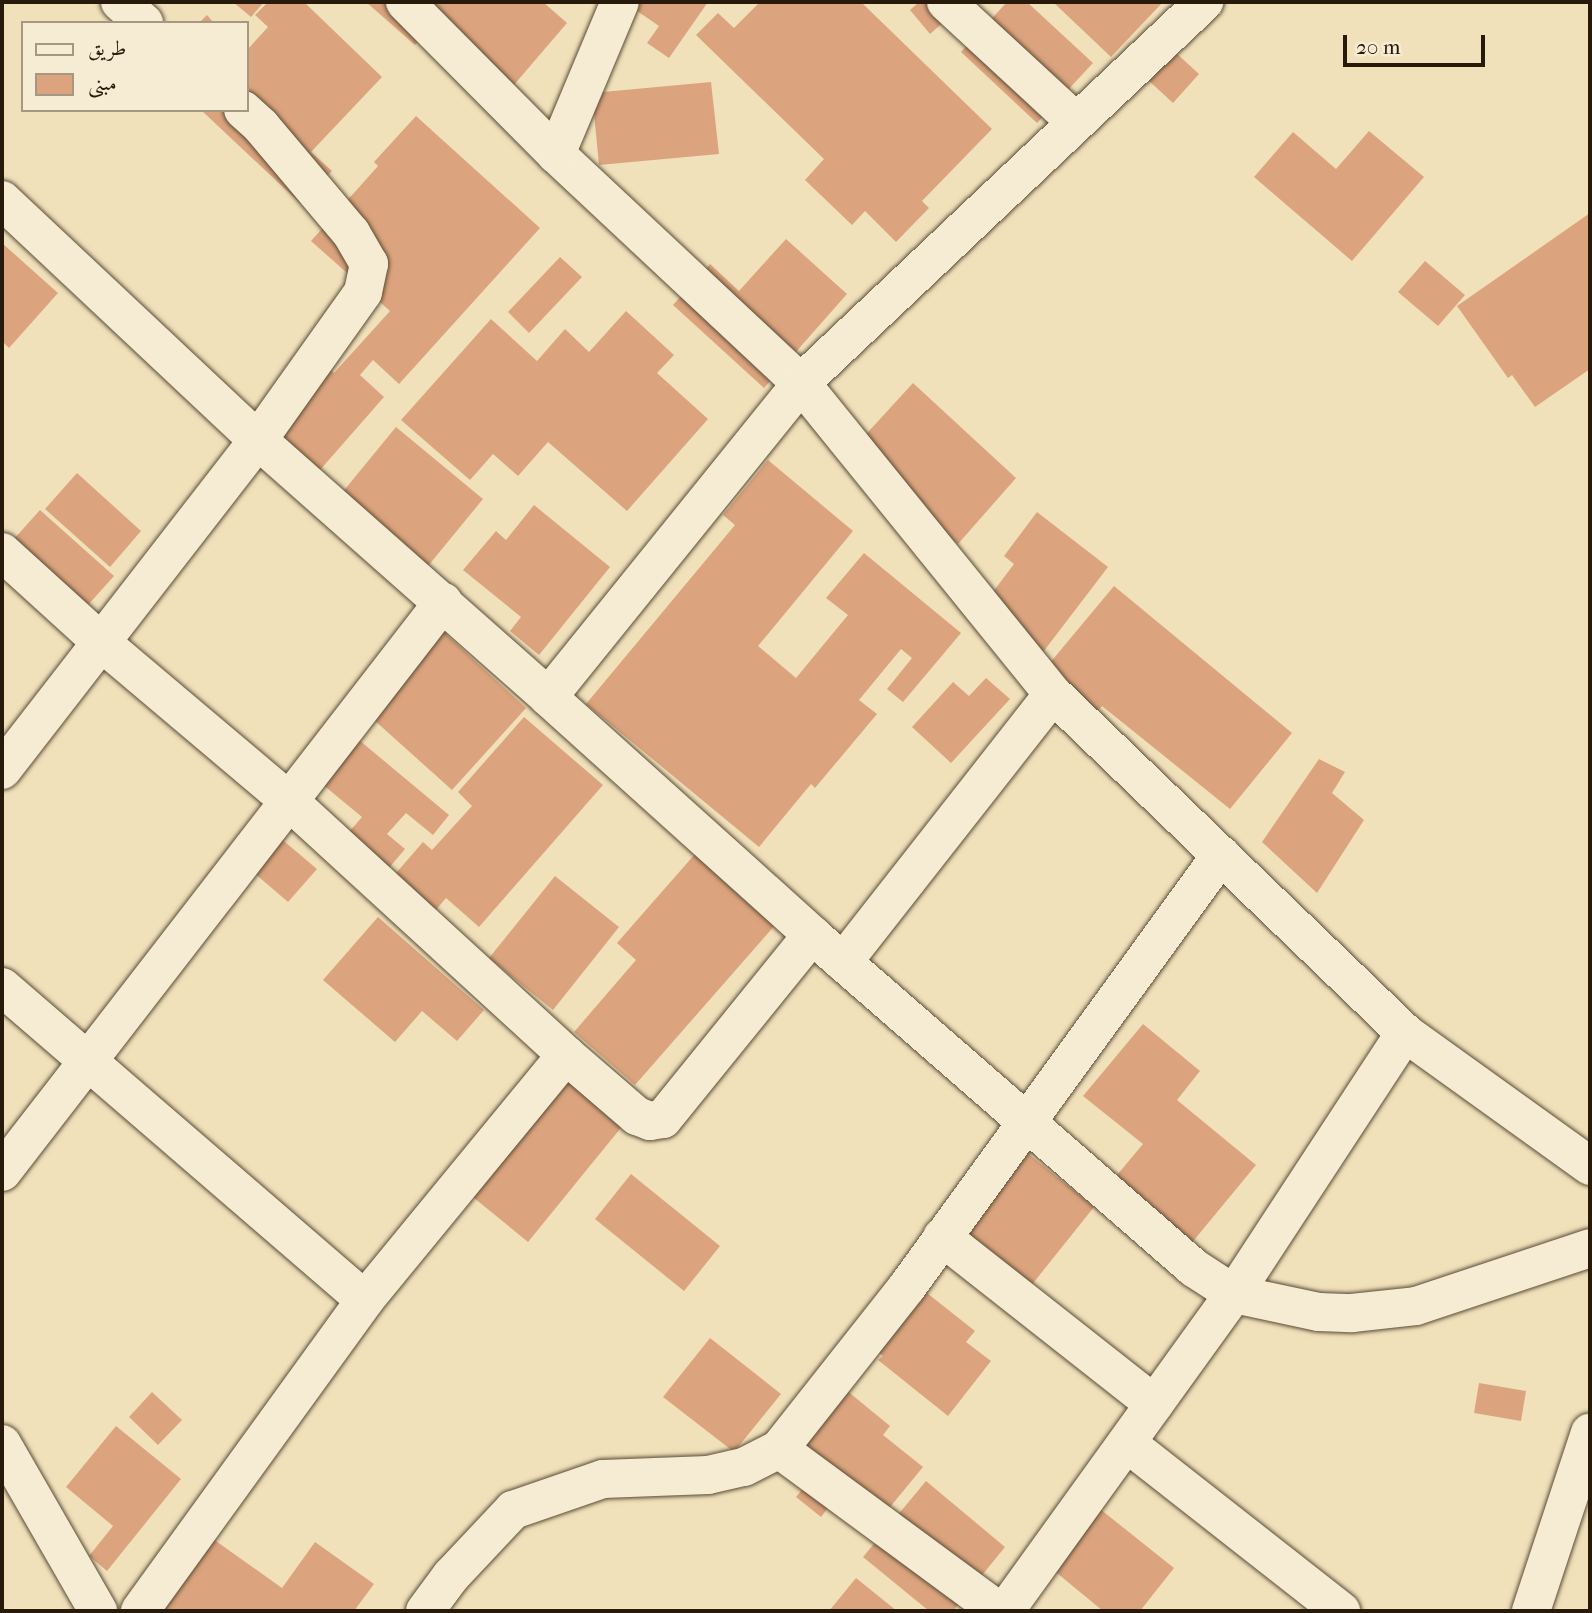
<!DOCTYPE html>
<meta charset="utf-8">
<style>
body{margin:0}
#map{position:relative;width:1592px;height:1613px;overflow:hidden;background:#f1e1bb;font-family:"IM FELL French Canon",Amiri,serif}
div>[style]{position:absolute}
.building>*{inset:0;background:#dca47e}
.roads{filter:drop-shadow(0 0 2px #5a4c36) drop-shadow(0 0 2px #5a4c36)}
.minor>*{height:38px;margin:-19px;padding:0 19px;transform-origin:19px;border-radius:19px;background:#f6ecd3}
span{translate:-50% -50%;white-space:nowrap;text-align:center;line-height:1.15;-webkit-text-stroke:5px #f6ecd3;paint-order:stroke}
.frame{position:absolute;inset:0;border:4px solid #281a0a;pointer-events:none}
.legend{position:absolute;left:21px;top:21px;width:228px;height:91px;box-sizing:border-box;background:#f6ecd3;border:2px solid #a49883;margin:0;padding:9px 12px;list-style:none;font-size:21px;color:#281a0a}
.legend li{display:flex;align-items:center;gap:14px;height:35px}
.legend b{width:35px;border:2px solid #a49883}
.scale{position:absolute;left:1343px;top:35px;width:142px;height:32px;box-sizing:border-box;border:4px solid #281a0a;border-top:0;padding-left:9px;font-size:21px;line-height:24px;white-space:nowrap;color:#281a0a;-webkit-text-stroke:5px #f6ecd3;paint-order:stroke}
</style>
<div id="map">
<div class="building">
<div style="clip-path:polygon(233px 2px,264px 2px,251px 17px)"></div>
<div style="clip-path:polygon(268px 2px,304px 2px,382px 77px,311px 152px,332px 171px,301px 204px,201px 110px,247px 110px,247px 50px,268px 27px,255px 15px)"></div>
<div style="clip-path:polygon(366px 2px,543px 2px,567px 23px,513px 86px,437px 20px,415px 45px)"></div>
<div style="clip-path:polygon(624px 2px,708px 2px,669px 58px,647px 43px,659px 26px)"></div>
<div style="clip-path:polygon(760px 2px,861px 2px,992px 129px,922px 201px,929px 208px,896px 242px,865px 211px,852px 225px,805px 180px,824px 159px,696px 35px,718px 13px,734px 28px)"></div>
<div style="clip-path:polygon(919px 2px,930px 2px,946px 20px,930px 34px,910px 10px)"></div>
<div style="clip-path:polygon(1007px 2px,1027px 2px,1093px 63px,1037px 123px,961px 52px)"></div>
<div style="clip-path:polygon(1053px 2px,1163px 2px,1111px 57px)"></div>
<div style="clip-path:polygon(207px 15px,214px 23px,199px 23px)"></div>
<div style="clip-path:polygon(1174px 51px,1199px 74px,1173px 103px,1148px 80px)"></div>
<div style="clip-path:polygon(711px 82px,719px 154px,599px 165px,592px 93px)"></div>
<div style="clip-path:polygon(416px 116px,540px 228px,399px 384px,373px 360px,360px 375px,384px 397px,320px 470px,260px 416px,315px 355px,334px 373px,390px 311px,311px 241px,378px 166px,374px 162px)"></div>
<div style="clip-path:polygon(1369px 131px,1424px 177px,1352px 261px,1254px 177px,1293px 132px,1336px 169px)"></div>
<div style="clip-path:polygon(1590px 213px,1590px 369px,1535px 407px,1512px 375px,1508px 378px,1457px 306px)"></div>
<div style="clip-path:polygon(786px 239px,847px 294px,764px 388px,673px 305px,710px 264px,739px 291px)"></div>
<div style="clip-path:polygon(2px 243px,58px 293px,9px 348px,2px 341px)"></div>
<div style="clip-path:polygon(560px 257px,582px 277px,529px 333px,508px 312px)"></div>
<div style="clip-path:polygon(1425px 261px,1465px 295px,1438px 326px,1398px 292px)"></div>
<div style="clip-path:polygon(626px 311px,674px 355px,657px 373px,708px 419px,627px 511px,548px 442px,518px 476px,493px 454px,470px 480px,401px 420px,491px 319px,537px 361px,565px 329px,589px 352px)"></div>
<div style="clip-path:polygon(913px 383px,1016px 478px,958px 544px,847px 455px)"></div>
<div style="clip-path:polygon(396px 427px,483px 499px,428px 566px,341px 494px)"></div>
<div style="clip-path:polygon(768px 460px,853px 531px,758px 646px,796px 678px,848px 615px,826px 598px,864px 553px,961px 633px,903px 702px,887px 689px,912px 658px,901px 649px,859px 700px,877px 714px,815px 788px,811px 784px,759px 847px,586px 704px,735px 525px,723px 515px)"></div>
<div style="clip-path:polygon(77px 473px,141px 531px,110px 567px,45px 509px)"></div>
<div style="clip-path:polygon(534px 505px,610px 567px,539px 655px,510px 631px,521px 617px,463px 570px,496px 531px,506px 540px)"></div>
<div style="clip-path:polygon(40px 510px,114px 576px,88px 605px,13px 540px)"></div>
<div style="clip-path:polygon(1037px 512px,1108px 567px,1037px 660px,977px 613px,1014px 564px,1004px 556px)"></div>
<div style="clip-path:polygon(1114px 586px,1292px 733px,1230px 809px,1102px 706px,1096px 713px,1044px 670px)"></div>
<div style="clip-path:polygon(439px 628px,526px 708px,452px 790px,364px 711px)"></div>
<div style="clip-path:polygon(986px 678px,1010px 699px,951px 763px,912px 727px,953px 682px,969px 696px)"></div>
<div style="clip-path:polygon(524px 717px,603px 785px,479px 927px,446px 898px,424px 924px,383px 888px,423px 842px,432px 850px,472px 806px,458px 792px)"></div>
<div style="clip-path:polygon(353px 735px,449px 815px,433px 835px,406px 813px,387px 834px,405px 849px,383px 875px,342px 840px,362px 817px,316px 779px)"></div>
<div style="clip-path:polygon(1319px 759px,1345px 772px,1332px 793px,1364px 820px,1317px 893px,1262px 842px)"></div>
<div style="clip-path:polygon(272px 831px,317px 869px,288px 902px,244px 864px)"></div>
<div style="clip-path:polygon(695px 854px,776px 924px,635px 1085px,574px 1032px,636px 960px,617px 943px)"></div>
<div style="clip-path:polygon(555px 876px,619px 927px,553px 1010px,489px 958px)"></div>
<div style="clip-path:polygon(378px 917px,484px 1010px,457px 1041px,422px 1011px,395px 1042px,323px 980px)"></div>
<div style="clip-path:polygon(1143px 1024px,1200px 1071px,1177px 1100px,1256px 1165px,1190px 1245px,1112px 1181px,1143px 1144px,1083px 1096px)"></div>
<div style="clip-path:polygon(548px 1063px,624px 1124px,528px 1242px,452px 1180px)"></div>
<div style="clip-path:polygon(1004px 1134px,1094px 1207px,1030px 1287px,940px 1213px)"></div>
<div style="clip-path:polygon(631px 1174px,720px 1246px,684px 1291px,595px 1219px)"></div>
<div style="clip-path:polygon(908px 1278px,975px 1331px,966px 1342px,991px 1361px,948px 1416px,878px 1360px,883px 1356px,861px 1339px)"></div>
<div style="clip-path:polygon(710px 1338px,781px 1394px,734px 1452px,663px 1397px)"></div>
<div style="clip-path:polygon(1479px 1383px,1526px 1391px,1521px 1421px,1474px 1413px)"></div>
<div style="clip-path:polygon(840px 1385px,890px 1426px,883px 1435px,923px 1467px,872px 1529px,835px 1499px,821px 1517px,796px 1497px,815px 1474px,787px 1452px)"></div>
<div style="clip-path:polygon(152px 1392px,182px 1420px,158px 1445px,129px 1417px)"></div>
<div style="clip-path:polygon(116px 1426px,181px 1479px,107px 1571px,89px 1556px,113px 1526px,66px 1487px)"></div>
<div style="clip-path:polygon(926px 1481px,1005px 1547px,953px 1611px,929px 1611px,863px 1557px)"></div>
<div style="clip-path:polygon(1100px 1509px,1174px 1568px,1140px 1611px,1103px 1611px,1052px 1569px)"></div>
<div style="clip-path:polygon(206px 1534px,282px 1588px,315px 1542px,374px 1584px,354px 1611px,150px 1611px)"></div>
<div style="clip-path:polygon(856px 1578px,897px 1611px,829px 1611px)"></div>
</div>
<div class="roads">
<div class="minor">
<div style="left:120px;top:2px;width:32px;rotate:41deg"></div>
<div style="left:405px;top:2px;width:214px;rotate:45.2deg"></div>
<div style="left:556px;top:154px;width:335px;rotate:43.1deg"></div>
<div style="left:801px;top:383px;width:400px;rotate:51deg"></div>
<div style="left:1053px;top:694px;width:489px;rotate:43.9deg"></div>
<div style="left:1405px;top:1033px;width:228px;rotate:35.7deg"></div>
<div style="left:946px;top:2px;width:177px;rotate:42.7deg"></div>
<div style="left:556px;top:154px;width:165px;rotate:-67.2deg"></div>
<div style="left:2px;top:200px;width:351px;rotate:43.2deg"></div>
<div style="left:258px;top:440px;width:387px;rotate:41.5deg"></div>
<div style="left:548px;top:697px;width:355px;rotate:42deg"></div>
<div style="left:812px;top:935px;width:507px;rotate:41.08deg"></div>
<div style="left:1194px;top:1268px;width:48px;rotate:33deg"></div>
<div style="left:1234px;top:1294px;width:87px;rotate:12deg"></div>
<div style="left:1319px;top:1312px;width:33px;rotate:2deg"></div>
<div style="left:1352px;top:1313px;width:64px;rotate:-6.2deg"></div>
<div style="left:1416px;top:1306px;width:183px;rotate:-18.4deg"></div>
<div style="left:2px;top:552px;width:135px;rotate:42.3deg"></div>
<div style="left:102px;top:643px;width:243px;rotate:40.2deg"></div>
<div style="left:288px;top:800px;width:377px;rotate:42.5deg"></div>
<div style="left:566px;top:1055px;width:317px;rotate:129.4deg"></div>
<div style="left:365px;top:1300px;width:384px;rotate:125.9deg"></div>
<div style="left:548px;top:697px;width:403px;rotate:-51.1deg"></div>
<div style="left:801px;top:383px;width:555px;rotate:-43.39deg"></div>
<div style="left:2px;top:770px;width:418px;rotate:-52.2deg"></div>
<div style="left:258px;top:440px;width:181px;rotate:-54.6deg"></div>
<div style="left:363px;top:292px;width:29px;rotate:-78deg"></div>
<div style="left:369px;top:264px;width:36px;rotate:-120deg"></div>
<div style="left:351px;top:233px;width:140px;rotate:-130.1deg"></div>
<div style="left:261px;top:126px;width:24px;rotate:-138deg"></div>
<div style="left:843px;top:962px;width:340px;rotate:-51.9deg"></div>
<div style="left:2px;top:987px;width:479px;rotate:40.8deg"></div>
<div style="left:566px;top:1055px;width:94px;rotate:40.7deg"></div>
<div style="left:637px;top:1116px;width:14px;rotate:21deg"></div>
<div style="left:650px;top:1121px;width:13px;rotate:-9deg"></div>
<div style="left:663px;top:1119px;width:237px;rotate:-51deg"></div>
<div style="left:2px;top:1172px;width:721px;rotate:-52.27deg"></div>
<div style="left:942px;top:1237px;width:270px;rotate:38.2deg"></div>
<div style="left:2px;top:1444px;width:193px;rotate:60.1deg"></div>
<div style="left:1128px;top:1444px;width:271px;rotate:38.1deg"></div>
<div style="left:779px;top:1449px;width:273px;rotate:36.4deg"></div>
<div style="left:425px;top:1611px;width:44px;rotate:-53.4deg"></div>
<div style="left:451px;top:1576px;width:91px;rotate:-46.8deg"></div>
<div style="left:513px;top:1510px;width:95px;rotate:-19deg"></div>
<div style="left:603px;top:1479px;width:105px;rotate:-2.2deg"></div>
<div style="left:708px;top:1475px;width:37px;rotate:-13deg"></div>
<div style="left:744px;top:1467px;width:39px;rotate:-27deg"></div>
<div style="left:779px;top:1449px;width:206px;rotate:-51.7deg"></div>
<div style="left:907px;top:1287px;width:534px;rotate:-53.99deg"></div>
<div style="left:1005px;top:1611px;width:391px;rotate:-54.2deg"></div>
<div style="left:1234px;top:1294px;width:312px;rotate:-56.8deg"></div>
<div style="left:1531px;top:1611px;width:188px;rotate:-71.7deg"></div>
</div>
</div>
<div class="frame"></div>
<ul class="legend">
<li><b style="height:9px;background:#f6ecd3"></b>طريق</li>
<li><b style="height:19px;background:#dca47e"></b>مبنى</li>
</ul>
<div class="scale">20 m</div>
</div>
